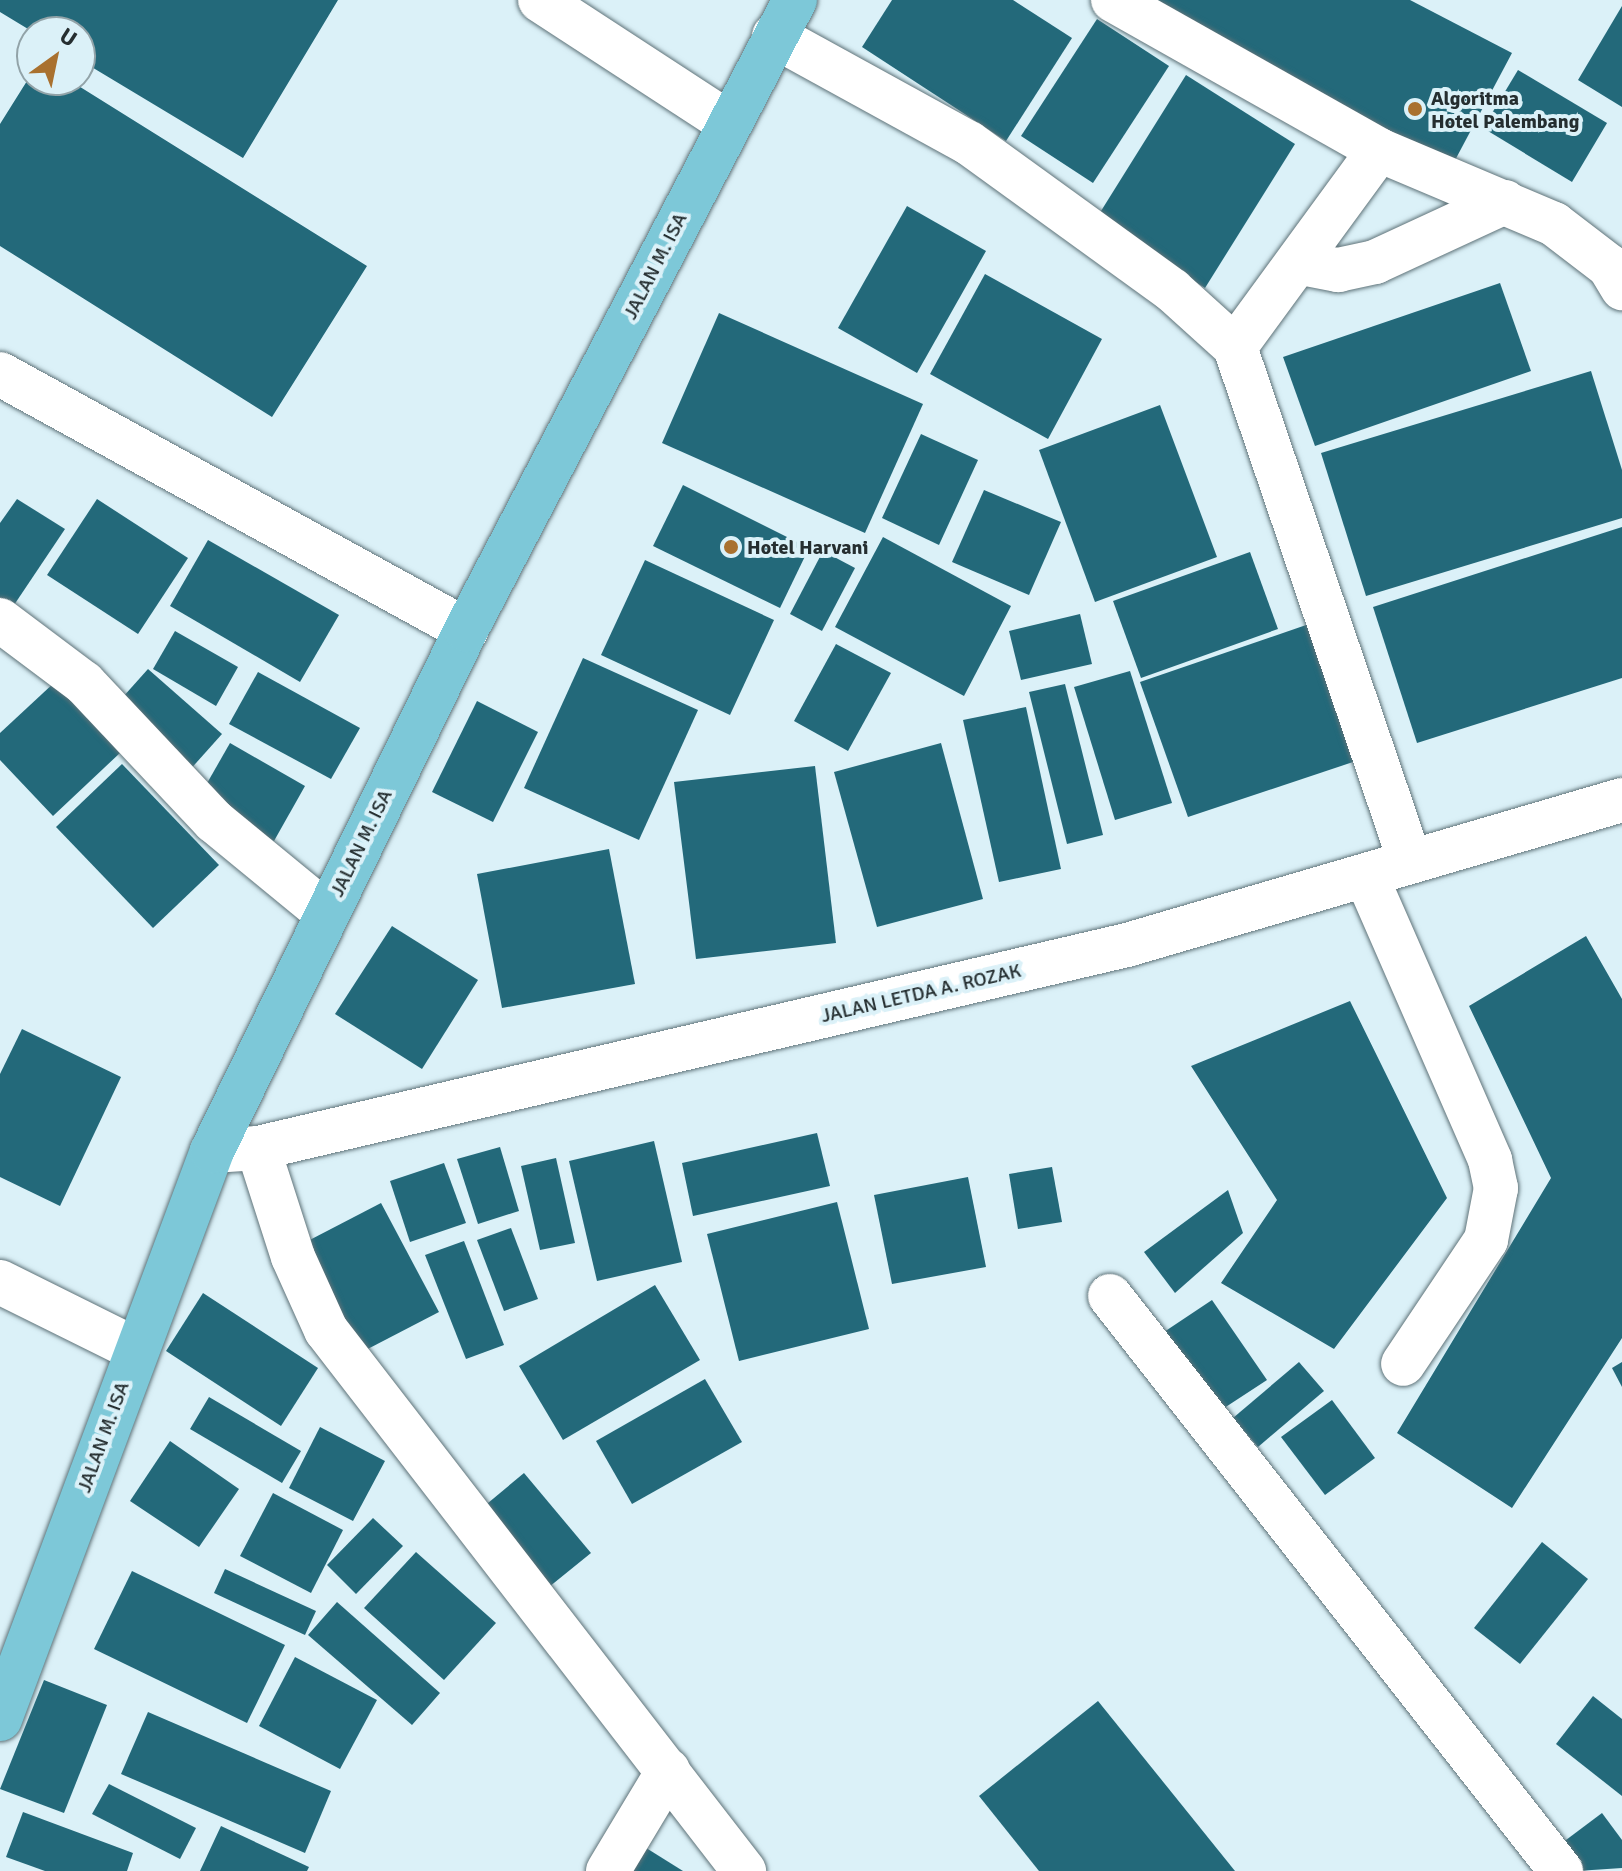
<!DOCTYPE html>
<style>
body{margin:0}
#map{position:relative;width:1622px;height:1871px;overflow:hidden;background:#dbf1f8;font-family:Signika,sans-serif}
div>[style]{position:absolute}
.building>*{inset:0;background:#23697a}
.roads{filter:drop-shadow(0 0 2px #5f7379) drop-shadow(0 0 2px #5f7379)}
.minor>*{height:44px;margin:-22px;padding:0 22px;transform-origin:22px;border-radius:22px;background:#fff}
.major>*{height:44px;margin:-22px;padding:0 22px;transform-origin:22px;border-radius:22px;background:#7dc8d8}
.dots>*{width:22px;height:22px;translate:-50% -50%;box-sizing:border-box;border:4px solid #dbf1f8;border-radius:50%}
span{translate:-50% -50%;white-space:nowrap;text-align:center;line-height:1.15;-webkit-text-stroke:8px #dbf1f8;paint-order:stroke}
.poi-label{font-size:20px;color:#252e30;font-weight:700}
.left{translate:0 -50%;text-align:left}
.street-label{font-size:20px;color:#252e30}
.north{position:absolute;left:16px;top:16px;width:80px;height:80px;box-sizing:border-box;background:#dbf1f8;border:2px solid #92a3a8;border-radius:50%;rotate:33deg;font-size:22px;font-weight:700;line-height:32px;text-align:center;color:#252e30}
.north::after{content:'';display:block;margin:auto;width:28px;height:36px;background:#a9712f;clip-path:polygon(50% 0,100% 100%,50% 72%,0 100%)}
</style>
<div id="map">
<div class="building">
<div style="clip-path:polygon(0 0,338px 0,243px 158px,80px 60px,80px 32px,33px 32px,0 12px)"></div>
<div style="clip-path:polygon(892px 0,1013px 0,1072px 38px,1006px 141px,862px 47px)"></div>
<div style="clip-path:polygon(1141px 0,1410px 0,1512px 53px,1453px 164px)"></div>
<div style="clip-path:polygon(1622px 6px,1622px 107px,1578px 80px)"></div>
<div style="clip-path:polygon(1097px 19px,1169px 66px,1093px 183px,1021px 136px)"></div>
<div style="clip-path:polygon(1518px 70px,1607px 123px,1572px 182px,1483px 128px)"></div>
<div style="clip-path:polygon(32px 73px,32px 80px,69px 80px,367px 266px,272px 417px,0 246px,0 124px)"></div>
<div style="clip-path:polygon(1186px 75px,1295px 144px,1205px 288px,1096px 219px)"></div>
<div style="clip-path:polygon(907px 206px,986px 251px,917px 373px,838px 328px)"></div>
<div style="clip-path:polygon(985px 274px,1102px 339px,1048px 439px,930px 374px)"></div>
<div style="clip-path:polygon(1500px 283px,1531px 371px,1315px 446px,1283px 357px)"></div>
<div style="clip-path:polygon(719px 313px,923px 404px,865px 533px,662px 443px)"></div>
<div style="clip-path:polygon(1591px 371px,1622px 470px,1622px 518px,1366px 596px,1321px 453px)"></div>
<div style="clip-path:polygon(1160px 405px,1217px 557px,1095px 602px,1039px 450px)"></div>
<div style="clip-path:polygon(921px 434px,978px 460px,939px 545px,882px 518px)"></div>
<div style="clip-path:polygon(683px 485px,809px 548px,780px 608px,653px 546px)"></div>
<div style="clip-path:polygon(984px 490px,1061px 522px,1029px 595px,952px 562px)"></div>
<div style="clip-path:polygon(17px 499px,65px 529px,8px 614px,0 608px,0 523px)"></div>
<div style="clip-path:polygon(97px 499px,188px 558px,138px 634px,47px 575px)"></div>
<div style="clip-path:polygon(1622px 527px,1622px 678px,1417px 743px,1373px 607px)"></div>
<div style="clip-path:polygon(883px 537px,1011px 606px,964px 696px,835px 627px)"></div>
<div style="clip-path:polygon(208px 540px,339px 615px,300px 682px,170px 606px)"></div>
<div style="clip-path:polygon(823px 551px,855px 568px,822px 631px,790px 614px)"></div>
<div style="clip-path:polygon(1250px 552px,1278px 629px,1141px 678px,1113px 601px)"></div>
<div style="clip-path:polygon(645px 560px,774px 620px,730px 715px,601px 655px)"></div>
<div style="clip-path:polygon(1080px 614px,1092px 664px,1021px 680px,1009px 631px)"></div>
<div style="clip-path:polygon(1309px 624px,1356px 761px,1188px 817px,1140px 682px)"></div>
<div style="clip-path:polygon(175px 631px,238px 667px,216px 706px,153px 669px)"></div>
<div style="clip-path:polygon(836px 644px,891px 673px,848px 751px,794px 721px)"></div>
<div style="clip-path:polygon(583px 658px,698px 710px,639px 840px,524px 788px)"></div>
<div style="clip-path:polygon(148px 669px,222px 734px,188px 772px,114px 707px)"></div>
<div style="clip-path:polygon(1130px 671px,1172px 803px,1115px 820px,1074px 687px)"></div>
<div style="clip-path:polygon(258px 672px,360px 728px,331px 779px,229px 724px)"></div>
<div style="clip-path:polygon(56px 681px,121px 752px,53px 816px,0 760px,0 733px)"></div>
<div style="clip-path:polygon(1065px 684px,1103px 835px,1067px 844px,1029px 692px)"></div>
<div style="clip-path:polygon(477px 701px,538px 732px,493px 822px,432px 792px)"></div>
<div style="clip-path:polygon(1026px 707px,1061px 869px,999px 882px,963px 720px)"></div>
<div style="clip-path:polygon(230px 743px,305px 786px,274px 841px,198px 799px)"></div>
<div style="clip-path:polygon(941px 743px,983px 899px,877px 927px,834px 772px)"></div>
<div style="clip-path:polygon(122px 764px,219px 865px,153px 928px,56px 827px)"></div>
<div style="clip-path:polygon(815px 766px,836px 943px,696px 959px,674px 782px)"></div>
<div style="clip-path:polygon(609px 849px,635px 984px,502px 1008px,477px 874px)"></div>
<div style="clip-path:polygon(392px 926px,478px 980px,422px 1069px,335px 1014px)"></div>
<div style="clip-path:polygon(1586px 936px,1622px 999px,1622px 1338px,1512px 1508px,1397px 1433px,1551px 1178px,1469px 1006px)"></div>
<div style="clip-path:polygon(1350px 1001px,1447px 1198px,1334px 1349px,1221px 1283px,1277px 1200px,1191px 1066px)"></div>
<div style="clip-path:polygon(22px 1029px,121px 1077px,60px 1206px,0 1177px,0 1074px)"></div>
<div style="clip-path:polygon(817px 1133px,830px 1186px,693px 1216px,682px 1163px)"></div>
<div style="clip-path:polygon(654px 1141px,682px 1262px,597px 1281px,569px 1161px)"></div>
<div style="clip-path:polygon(500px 1147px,519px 1211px,478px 1224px,457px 1159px)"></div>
<div style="clip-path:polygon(556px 1158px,575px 1243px,540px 1250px,521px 1166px)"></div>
<div style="clip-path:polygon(444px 1163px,466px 1223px,410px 1242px,390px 1181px)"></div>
<div style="clip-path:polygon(1052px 1167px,1062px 1222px,1018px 1229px,1009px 1174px)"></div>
<div style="clip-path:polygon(968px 1177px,986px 1267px,892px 1284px,874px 1195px)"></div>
<div style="clip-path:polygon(1228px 1190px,1243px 1233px,1175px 1293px,1144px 1252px)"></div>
<div style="clip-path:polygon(837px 1202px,869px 1329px,739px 1361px,707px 1234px)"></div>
<div style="clip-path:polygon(381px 1203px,439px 1312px,360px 1353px,302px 1244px)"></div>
<div style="clip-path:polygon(511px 1228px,538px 1299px,504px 1311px,477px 1240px)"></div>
<div style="clip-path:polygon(464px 1241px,504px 1345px,466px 1359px,425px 1255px)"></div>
<div style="clip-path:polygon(655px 1285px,700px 1360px,563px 1440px,519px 1366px)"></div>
<div style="clip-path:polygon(203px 1293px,318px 1368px,281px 1426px,166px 1351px)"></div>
<div style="clip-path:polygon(1212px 1300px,1267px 1380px,1218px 1412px,1164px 1332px)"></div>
<div style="clip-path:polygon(1299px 1362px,1324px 1391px,1258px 1447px,1233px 1418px)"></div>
<div style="clip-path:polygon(1622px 1362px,1622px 1387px,1612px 1368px)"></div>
<div style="clip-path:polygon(705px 1379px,742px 1442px,632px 1504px,596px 1441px)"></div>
<div style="clip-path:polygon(209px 1397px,301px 1451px,282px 1483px,190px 1429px)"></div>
<div style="clip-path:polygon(1332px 1400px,1375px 1458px,1325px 1495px,1281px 1437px)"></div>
<div style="clip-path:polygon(320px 1427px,385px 1461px,353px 1521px,289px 1488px)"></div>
<div style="clip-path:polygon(170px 1441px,239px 1489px,199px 1547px,130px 1501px)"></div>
<div style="clip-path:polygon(524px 1473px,591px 1553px,549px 1587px,482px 1508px)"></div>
<div style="clip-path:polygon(273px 1493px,343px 1530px,311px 1593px,240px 1556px)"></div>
<div style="clip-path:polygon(373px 1518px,403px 1546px,356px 1594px,327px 1565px)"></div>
<div style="clip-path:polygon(1542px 1542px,1588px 1579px,1520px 1664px,1474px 1628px)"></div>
<div style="clip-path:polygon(416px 1552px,496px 1623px,444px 1680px,364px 1608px)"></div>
<div style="clip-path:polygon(225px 1569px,316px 1611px,305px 1635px,214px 1593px)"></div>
<div style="clip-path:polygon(132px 1571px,285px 1645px,247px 1723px,94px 1649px)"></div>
<div style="clip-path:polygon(337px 1602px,440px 1693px,412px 1725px,308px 1635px)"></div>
<div style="clip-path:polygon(295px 1657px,377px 1700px,340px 1769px,259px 1726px)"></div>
<div style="clip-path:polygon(44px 1680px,107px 1705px,64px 1813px,0 1789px)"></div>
<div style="clip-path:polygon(1593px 1696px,1622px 1719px,1622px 1796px,1556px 1744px)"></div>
<div style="clip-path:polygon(1098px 1701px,1235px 1871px,1039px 1871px,979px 1796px)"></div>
<div style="clip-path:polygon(148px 1712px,331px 1791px,305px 1853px,121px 1774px)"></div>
<div style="clip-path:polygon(109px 1784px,196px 1828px,180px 1859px,92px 1814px)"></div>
<div style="clip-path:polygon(23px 1812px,133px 1853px,127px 1871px,45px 1871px,6px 1857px)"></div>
<div style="clip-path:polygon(1602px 1813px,1622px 1840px,1622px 1868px,1577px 1871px,1558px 1846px)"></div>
<div style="clip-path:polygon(221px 1826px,309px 1867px,307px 1871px,200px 1871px)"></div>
<div style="clip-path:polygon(643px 1846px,683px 1871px,628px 1871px)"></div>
</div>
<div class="roads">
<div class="minor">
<div style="left:540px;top:0;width:225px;rotate:33.1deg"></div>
<div style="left:1113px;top:0;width:305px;rotate:29.4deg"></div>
<div style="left:774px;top:36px;width:222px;rotate:28.8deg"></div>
<div style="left:969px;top:143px;width:251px;rotate:35.9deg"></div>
<div style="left:1172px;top:290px;width:85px;rotate:42.1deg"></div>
<div style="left:1235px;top:347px;width:543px;rotate:71.2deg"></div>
<div style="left:1301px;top:263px;width:38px;rotate:11deg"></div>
<div style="left:1338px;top:270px;width:38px;rotate:-12deg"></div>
<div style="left:1375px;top:262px;width:143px;rotate:-24.8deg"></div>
<div style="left:1235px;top:347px;width:244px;rotate:-53.8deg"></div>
<div style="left:1379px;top:150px;width:190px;rotate:22.9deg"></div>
<div style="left:1554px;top:224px;width:69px;rotate:37.4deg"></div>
<div style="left:1609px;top:266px;width:26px;rotate:59deg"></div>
<div style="left:0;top:374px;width:532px;rotate:28.78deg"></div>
<div style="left:0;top:620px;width:105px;rotate:36.9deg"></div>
<div style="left:84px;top:683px;width:190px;rotate:46.7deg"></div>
<div style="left:214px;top:821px;width:145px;rotate:39.4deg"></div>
<div style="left:1367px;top:878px;width:308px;rotate:66.4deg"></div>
<div style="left:1490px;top:1160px;width:29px;rotate:78deg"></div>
<div style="left:1496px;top:1188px;width:53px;rotate:100.9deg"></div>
<div style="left:1486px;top:1240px;width:149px;rotate:123.8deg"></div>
<div style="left:258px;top:1148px;width:114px;rotate:72.2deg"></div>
<div style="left:293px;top:1257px;width:80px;rotate:65.7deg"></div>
<div style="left:326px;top:1330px;width:684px;rotate:52.31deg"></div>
<div style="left:212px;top:1151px;width:46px;rotate:-3.7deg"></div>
<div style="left:258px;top:1148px;width:892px;rotate:-13.15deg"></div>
<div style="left:1127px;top:945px;width:516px;rotate:-16.33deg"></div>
<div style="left:0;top:1282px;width:151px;rotate:26.4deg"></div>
<div style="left:1110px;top:1296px;width:731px;rotate:51.89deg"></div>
<div style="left:608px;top:1871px;width:117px;rotate:-59deg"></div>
</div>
<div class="major">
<div style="left:0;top:1719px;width:606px;rotate:-69.53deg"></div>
<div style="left:212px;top:1151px;width:580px;rotate:-64.01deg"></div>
<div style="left:466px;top:630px;width:711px;rotate:-62.43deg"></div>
</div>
</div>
<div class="dots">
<div style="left:1415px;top:109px;background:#a9712f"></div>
<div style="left:731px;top:547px;background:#a9712f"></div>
</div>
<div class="poi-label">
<span class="left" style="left:1431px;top:110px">Algoritma<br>Hotel Palembang</span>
<span class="left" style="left:747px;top:547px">Hotel Harvani</span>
</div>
<div class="street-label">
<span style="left:655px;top:266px;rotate:-63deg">JALAN M. ISA</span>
<span style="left:361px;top:843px;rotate:-64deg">JALAN M. ISA</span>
<span style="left:921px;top:993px;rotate:-13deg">JALAN LETDA A. ROZAK</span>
<span style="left:103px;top:1437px;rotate:-70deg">JALAN M. ISA</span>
</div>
<div class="north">U</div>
</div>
